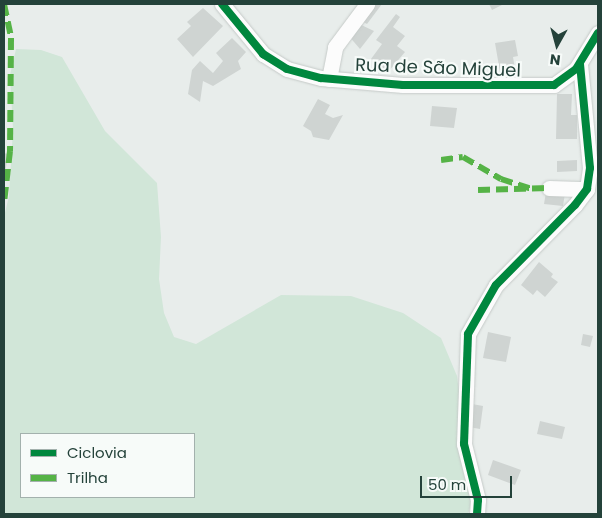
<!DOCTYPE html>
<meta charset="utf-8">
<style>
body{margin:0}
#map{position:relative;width:602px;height:518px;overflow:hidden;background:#e8edeb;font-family:Poppins,sans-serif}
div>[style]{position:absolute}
.green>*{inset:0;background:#d1e6d8}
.building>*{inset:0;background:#cfd4d2}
.roads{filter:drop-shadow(0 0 1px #c5cac8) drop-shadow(0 0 1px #c5cac8)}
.minor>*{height:15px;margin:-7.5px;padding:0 7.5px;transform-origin:7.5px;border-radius:7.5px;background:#fcfcfc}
.quiet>*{height:6px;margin-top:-3px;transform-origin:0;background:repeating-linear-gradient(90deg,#55b346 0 12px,transparent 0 18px)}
.cycleway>*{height:8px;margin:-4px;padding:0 4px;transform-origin:4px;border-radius:4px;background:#00873e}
span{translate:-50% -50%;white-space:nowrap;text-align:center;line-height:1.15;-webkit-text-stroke:4.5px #f7fbf9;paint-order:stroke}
.street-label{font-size:18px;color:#24423a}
.frame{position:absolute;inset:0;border:5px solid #24423a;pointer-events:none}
.legend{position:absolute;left:20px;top:433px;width:175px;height:65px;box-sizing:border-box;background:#f7fbf9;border:1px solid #a3b1ad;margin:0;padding:6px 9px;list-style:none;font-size:15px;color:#24423a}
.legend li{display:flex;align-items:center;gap:10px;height:25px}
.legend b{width:25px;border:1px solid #a3b1ad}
.north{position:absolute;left:532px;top:20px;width:50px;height:50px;-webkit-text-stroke:4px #f7fbf9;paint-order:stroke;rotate:187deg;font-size:14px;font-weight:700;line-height:20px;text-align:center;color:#24423a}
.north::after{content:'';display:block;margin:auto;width:18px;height:22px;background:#24423a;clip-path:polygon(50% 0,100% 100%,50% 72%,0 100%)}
.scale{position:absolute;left:420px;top:476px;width:92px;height:22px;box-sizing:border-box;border:2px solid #24423a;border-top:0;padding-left:6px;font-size:15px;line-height:18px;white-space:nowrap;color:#24423a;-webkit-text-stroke:4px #f7fbf9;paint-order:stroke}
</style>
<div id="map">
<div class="green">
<div style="clip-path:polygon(evenodd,16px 49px,41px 50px,62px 57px,105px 131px,157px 183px,161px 237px,159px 279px,164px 313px,174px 337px,196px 344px,281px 295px,351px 296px,403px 313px,441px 338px,457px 376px,473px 497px,468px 514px,4px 514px,4px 217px,9px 196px,13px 129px,10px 75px,16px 49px,21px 434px,194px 434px,194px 497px,21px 497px,21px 434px)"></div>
</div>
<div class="building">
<div style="clip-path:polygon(371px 4px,382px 4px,367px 24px,360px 20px)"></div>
<div style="clip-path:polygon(489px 4px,504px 4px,492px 10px)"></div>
<div style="clip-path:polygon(203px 8px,223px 26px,193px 57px,177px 39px,191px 26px,187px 22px)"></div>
<div style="clip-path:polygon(396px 14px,400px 17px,393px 27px,405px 36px,397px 46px,405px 52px,388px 72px,371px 59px,382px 44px,376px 40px)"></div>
<div style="clip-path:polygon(357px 23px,374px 31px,360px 49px,348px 35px)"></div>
<div style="clip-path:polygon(232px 38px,246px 52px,238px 61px,241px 69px,213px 86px,203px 81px,200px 102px,188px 94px,192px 70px,200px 61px,213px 73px,223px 61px,216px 53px)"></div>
<div style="clip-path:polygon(515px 40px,518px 56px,513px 57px,515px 69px,500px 72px,495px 43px)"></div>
<div style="clip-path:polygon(557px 94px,572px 94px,571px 115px,577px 115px,577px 139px,556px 139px)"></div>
<div style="clip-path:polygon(318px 99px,330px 105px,325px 114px,333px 118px,343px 115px,329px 140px,313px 137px,311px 131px,303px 126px)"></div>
<div style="clip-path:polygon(432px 106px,457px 108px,454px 128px,430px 126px)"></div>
<div style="clip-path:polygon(4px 153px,8px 154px,5px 174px,4px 174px)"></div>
<div style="clip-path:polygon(577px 160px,577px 171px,557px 172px,557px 161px)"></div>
<div style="clip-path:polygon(546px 192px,565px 193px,563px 206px,544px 204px)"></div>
<div style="clip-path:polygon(539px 262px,553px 274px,551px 277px,558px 282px,545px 297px,537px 290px,533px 295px,521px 285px)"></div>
<div style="clip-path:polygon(488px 332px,511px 337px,506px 362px,483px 358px)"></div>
<div style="clip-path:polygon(583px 334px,593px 336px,590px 347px,581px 345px)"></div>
<div style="clip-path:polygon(472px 404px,483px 406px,480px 429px,469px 427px)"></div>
<div style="clip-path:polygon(540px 421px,565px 427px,562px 439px,537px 434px)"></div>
<div style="clip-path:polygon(493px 460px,521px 470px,515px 485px,488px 475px)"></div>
</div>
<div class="roads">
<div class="minor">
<div style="left:222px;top:4px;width:65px;rotate:50.6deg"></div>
<div style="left:263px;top:54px;width:28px;rotate:32deg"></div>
<div style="left:287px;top:69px;width:35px;rotate:15deg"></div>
<div style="left:321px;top:78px;width:82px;rotate:4.9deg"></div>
<div style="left:403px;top:85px;width:151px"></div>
<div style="left:554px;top:85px;width:27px;rotate:-36deg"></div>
<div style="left:576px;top:69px;width:42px;rotate:-58.6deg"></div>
<div style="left:329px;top:79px;width:33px;rotate:-79deg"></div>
<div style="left:335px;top:47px;width:54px;rotate:-53.3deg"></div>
<div style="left:549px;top:188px;width:38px;rotate:2deg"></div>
<div style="left:477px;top:514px;width:14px;rotate:-86deg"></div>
<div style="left:478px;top:500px;width:58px;rotate:-104deg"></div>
<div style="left:464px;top:444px;width:110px;rotate:-87.9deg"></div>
<div style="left:468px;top:334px;width:56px;rotate:-60.3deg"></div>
<div style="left:496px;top:285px;width:112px;rotate:-45.4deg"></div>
<div style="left:575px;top:205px;width:20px;rotate:-53deg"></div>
<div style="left:587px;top:189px;width:21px;rotate:-82deg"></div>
<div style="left:590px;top:168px;width:104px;rotate:-95.5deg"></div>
</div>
</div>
<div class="quiet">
<div style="left:4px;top:4px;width:35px;rotate:78deg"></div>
<div style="left:11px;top:38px;width:113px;rotate:90.5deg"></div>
<div style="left:10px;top:151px;width:52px;rotate:96.6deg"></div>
<div style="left:441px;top:160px;width:22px;rotate:-8deg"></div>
<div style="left:463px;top:157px;width:44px;rotate:30.1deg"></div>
<div style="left:501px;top:179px;width:32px;rotate:18deg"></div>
<div style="left:478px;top:190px;width:71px;rotate:-1.6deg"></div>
</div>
<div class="cycleway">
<div style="left:222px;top:4px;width:65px;rotate:50.6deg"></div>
<div style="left:263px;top:54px;width:28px;rotate:32deg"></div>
<div style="left:287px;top:69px;width:35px;rotate:15deg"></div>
<div style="left:321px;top:78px;width:82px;rotate:4.9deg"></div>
<div style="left:403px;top:85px;width:151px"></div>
<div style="left:554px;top:85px;width:27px;rotate:-36deg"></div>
<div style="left:576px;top:69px;width:42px;rotate:-58.6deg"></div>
<div style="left:477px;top:514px;width:14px;rotate:-86deg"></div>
<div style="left:478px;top:500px;width:58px;rotate:-104deg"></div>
<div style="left:464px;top:444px;width:110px;rotate:-87.9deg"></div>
<div style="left:468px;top:334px;width:56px;rotate:-60.3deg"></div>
<div style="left:496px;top:285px;width:112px;rotate:-45.4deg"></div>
<div style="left:575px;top:205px;width:20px;rotate:-53deg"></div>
<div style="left:587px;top:189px;width:21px;rotate:-82deg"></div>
<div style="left:590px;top:168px;width:104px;rotate:-95.5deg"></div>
</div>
<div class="street-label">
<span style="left:438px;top:68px;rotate:2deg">Rua de São Miguel</span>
</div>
<div class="frame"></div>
<ul class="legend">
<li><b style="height:6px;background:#00873e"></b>Ciclovia</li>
<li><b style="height:6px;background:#55b346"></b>Trilha</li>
</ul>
<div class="north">N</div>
<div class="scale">50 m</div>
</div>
